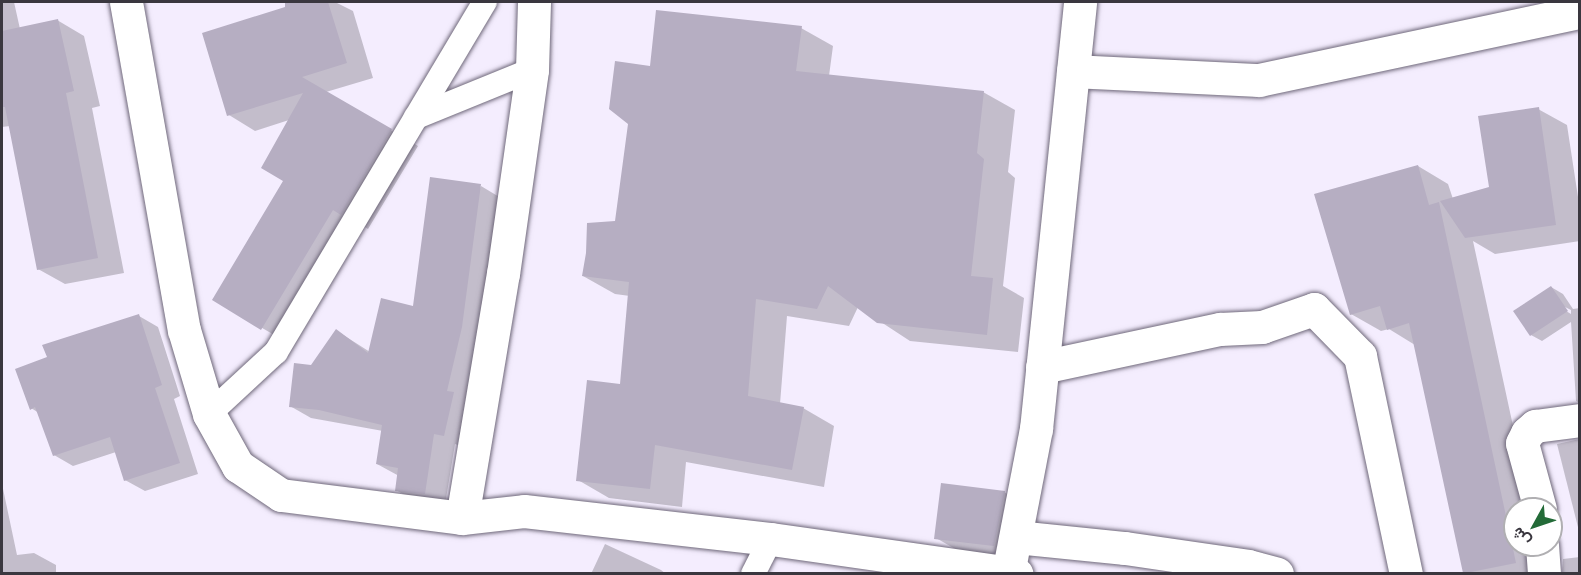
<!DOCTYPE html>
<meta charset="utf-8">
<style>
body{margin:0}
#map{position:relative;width:1581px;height:575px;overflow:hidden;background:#f4edfe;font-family:"Titillium Web",Vazirmatn,sans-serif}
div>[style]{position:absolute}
.shadow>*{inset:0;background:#0003}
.building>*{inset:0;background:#b6aec2}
.roads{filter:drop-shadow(0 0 2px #6f687a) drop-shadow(0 0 2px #6f687a)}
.lane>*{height:24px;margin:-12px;padding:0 12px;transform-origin:12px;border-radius:12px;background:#fff}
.street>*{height:33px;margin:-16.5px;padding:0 16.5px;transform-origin:16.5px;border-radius:16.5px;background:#fff}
.secondary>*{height:33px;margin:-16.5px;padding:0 16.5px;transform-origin:16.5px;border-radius:16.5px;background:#fff}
span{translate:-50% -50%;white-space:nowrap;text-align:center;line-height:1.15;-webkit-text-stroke:4.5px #fff;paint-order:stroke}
.frame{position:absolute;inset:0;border:3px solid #3a373f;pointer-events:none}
.north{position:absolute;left:1503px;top:497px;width:60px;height:60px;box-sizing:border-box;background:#fff;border:2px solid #b0afb2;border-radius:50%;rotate:230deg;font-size:16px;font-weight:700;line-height:24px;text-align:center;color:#3a373f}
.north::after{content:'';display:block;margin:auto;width:21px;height:27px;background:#236b38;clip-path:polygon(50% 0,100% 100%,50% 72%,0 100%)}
</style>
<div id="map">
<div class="shadow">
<div style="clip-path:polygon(2px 2px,14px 2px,20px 29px,57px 20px,84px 36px,100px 106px,92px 108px,124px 273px,65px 284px,38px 269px,10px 126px,2px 127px)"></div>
<div style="clip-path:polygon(309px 2px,335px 2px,353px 11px,373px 78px,326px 92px,418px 146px,368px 229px,360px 224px,288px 343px,214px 300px,285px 181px,289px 120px,255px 131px,229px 115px,204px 34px)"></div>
<div style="clip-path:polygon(801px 28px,833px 46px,829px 76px,983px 92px,1015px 110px,1008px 172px,1015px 178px,1003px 286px,1024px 298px,1018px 352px,910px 341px,858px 307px,849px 326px,787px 316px,780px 404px,803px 408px,834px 426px,824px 487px,686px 462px,682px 507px,609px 498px,578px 480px,621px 385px,630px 296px,615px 294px,583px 276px,617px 223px,652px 68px)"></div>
<div style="clip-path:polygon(1538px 109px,1567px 125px,1580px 210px,1580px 241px,1495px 254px,1473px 241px,1531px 509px,1515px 509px,1515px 545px,1539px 545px,1545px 574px,1465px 574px,1415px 345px,1389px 329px,1381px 331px,1351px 314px,1418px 166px,1448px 184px,1453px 199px,1491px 189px)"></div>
<div style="clip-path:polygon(481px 186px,501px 198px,464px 447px,455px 444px,445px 505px,417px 502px,396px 490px,399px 476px,377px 464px,383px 431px,311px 418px,290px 406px,312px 366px,337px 331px,370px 352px,414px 308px)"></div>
<div style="clip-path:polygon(evenodd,1551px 287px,1563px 294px,1573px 309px,1580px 308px,1580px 403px,1576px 401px,1571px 322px,1542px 341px,1531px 335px,1551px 287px,1563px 306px,1571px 310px,1571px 314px,1561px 308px,1563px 306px)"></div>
<div style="clip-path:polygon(139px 316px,158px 327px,180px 396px,174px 399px,198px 474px,145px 491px,125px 480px,116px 452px,73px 466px,54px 455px,39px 413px,31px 408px,49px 358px)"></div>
<div style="clip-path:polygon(1580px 439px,1580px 535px,1557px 444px)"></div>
<div style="clip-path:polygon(2px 484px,17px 555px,34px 553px,56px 565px,56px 574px,2px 574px)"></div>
<div style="clip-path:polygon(1004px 492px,1026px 505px,1016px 558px,957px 550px,936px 538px)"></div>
<div style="clip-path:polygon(605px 544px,661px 570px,666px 574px,591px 574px)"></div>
<div style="clip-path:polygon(1580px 557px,1580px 574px,1562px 574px,1563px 559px)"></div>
</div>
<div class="building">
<div style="clip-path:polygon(285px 2px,328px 2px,347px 63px,302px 77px,392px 129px,341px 215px,333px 210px,261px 330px,212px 300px,283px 181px,261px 168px,303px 93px,227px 116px,202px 33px,285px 7px)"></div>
<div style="clip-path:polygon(656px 10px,802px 26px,796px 71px,984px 91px,977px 153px,984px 159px,971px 276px,993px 278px,987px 335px,877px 323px,828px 286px,817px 309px,756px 299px,748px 396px,804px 407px,792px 470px,655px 445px,650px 489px,576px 481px,587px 380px,620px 384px,629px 282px,582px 276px,586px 253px,587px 223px,615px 221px,628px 124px,609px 109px,615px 61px,650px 66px)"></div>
<div style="clip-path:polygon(58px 19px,74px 91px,66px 93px,98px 258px,37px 270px,5px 107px,2px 107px,2px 31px)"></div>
<div style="clip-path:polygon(1539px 107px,1556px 225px,1465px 238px,1440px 201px,1489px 187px,1478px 116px)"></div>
<div style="clip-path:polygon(1418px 165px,1429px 205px,1439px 202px,1516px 563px,1466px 573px,1463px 573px,1409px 323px,1387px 330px,1380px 306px,1350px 315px,1314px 194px)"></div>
<div style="clip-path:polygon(430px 177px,481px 184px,462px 327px,447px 391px,454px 392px,444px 436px,434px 434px,425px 494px,395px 491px,398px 468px,376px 464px,382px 425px,319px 410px,289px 407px,294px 363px,311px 365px,336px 329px,368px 353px,381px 298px,413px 306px)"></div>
<div style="clip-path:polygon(1551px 286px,1568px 311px,1530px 336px,1513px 311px)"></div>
<div style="clip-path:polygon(139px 314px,162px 385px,155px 388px,180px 463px,124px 481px,110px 437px,53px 456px,35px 407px,30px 410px,15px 369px,47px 357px,42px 345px)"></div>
<div style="clip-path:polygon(941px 483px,1005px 491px,994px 546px,934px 539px)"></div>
</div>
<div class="roads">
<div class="lane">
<div style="left:416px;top:117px;width:125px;rotate:-22.1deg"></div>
<div style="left:209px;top:414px;width:91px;rotate:-42.8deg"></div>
<div style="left:276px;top:352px;width:408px;rotate:-59.2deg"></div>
<div style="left:753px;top:574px;width:39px;rotate:-63deg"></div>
</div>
<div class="street">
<div style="left:126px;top:2px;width:333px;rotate:80deg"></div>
<div style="left:184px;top:330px;width:88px;rotate:73.4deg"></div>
<div style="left:209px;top:414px;width:60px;rotate:60.9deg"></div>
<div style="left:238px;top:466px;width:52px;rotate:34deg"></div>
<div style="left:281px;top:495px;width:182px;rotate:7.2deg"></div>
<div style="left:462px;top:518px;width:62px;rotate:-6.4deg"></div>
<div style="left:524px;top:511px;width:249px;rotate:6.5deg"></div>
<div style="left:771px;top:539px;width:248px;rotate:8.1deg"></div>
<div style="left:1073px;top:71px;width:186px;rotate:2.8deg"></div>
<div style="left:1259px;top:80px;width:328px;rotate:-12deg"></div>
<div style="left:1042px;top:367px;width:182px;rotate:-12.1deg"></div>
<div style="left:1220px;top:329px;width:42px;rotate:-2.7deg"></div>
<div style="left:1262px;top:327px;width:55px;rotate:-19.1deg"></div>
<div style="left:1314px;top:309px;width:66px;rotate:45.6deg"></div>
<div style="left:1360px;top:356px;width:223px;rotate:78.1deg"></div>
<div style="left:1540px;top:509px;width:68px;rotate:-105.3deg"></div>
<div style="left:1522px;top:443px;width:11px;rotate:-63deg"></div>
<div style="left:1527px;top:433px;width:11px;rotate:-41deg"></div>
<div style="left:1535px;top:426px;width:45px;rotate:-7.6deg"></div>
<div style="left:462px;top:518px;width:247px;rotate:-80.5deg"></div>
<div style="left:503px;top:274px;width:206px;rotate:-81.9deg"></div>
<div style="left:532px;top:70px;width:68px;rotate:-88.3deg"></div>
<div style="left:1016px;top:537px;width:110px;rotate:5.8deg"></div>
<div style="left:1125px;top:548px;width:124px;rotate:8.3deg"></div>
<div style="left:1248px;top:566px;width:30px;rotate:15deg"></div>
<div style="left:1542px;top:545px;width:29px;rotate:86deg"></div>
</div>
<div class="secondary">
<div style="left:1008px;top:574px;width:148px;rotate:-79.1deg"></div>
<div style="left:1036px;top:429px;width:429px;rotate:-84.1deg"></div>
</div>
</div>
<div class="frame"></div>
<div class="north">ش</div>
</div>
